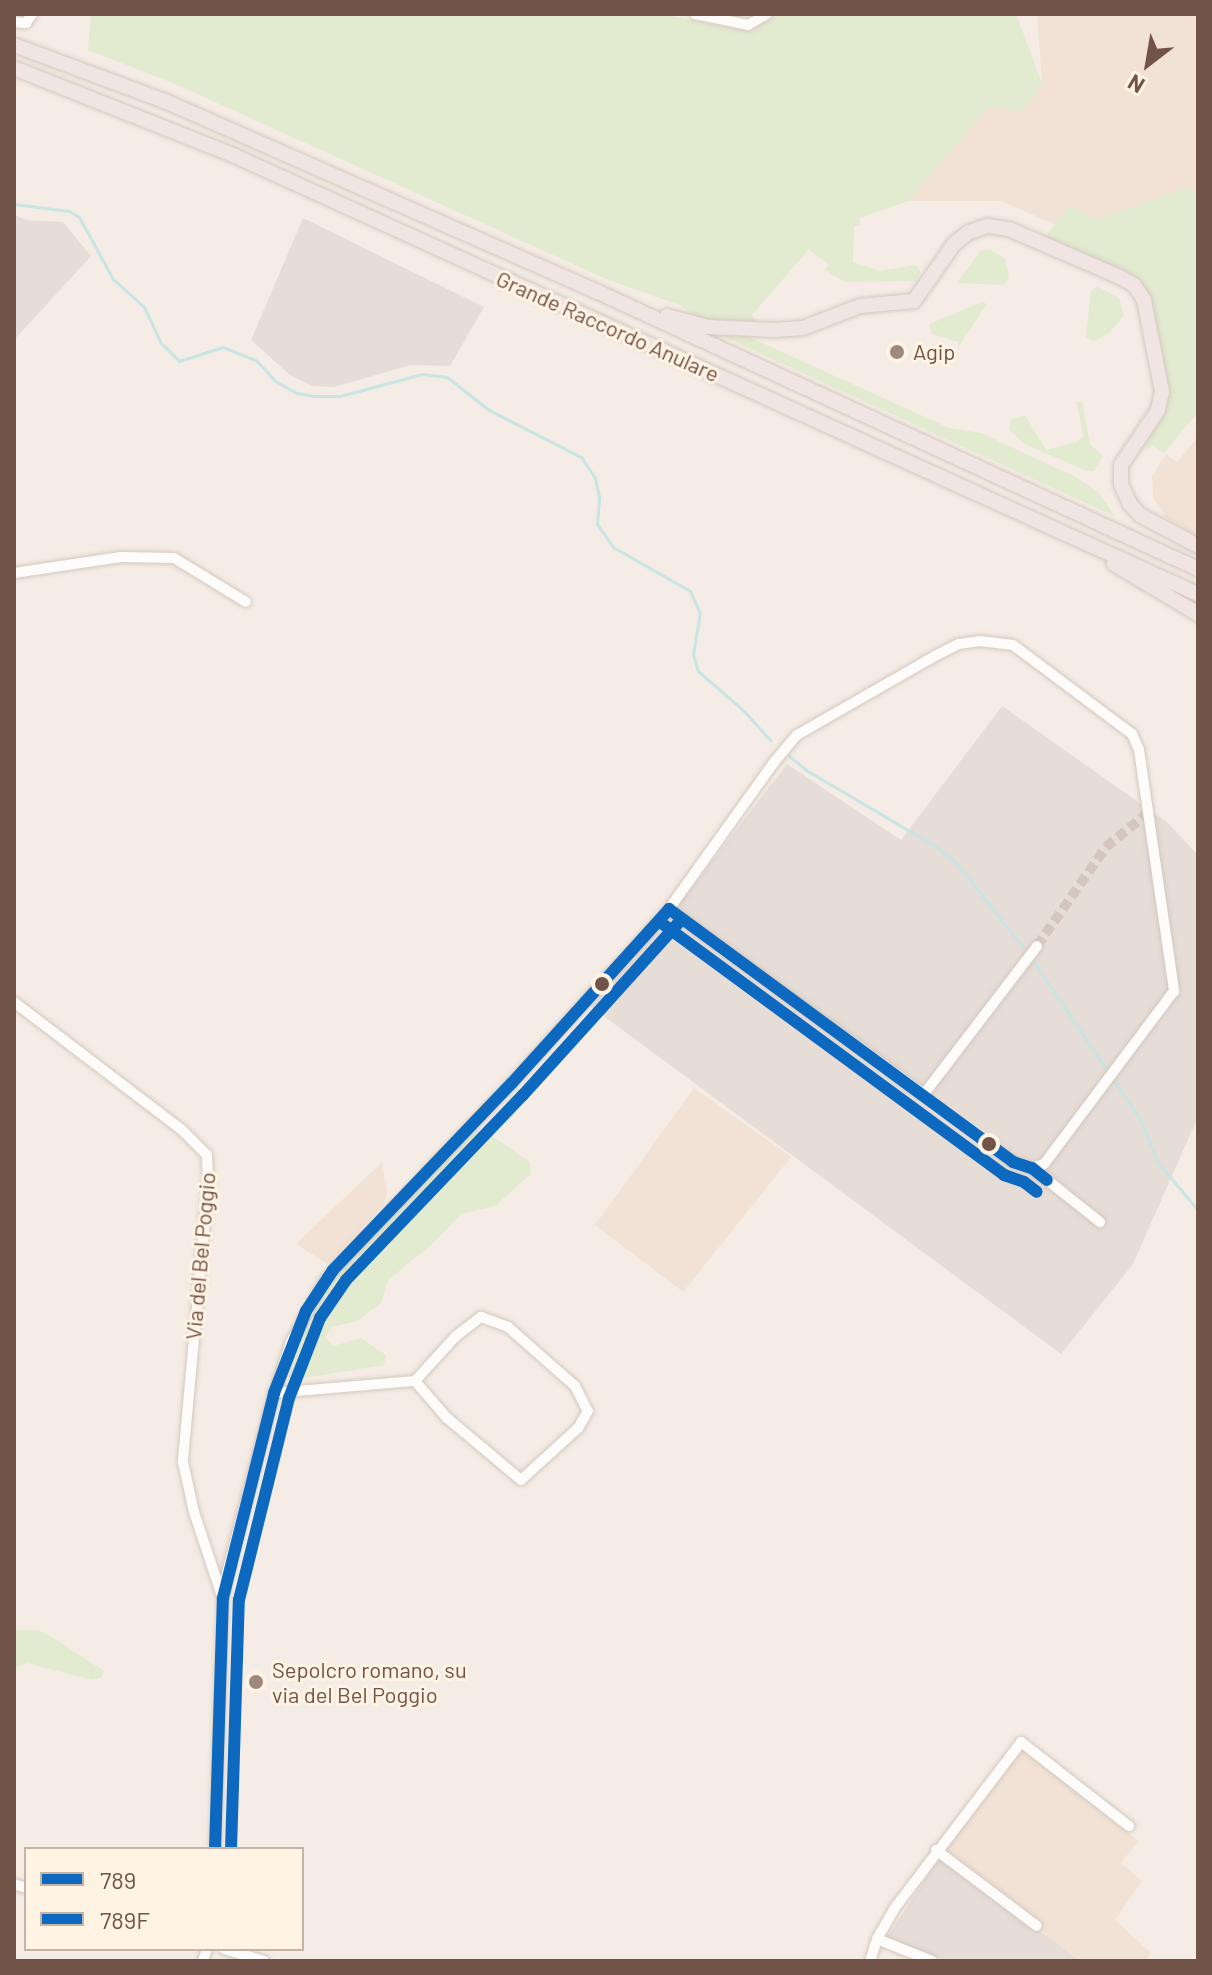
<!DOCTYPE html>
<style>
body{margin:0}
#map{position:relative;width:1212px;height:1975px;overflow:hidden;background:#f5ede5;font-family:Barlow,sans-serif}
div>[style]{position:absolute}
.residential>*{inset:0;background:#f1e2d5}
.industrial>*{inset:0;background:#e6ddd7}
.green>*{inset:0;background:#e2ead0}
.stream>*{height:3px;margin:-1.5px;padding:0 1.5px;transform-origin:1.5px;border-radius:1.5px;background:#c8e4e4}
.minor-tunnel>*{height:10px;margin-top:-5px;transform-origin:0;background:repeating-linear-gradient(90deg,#d4c6be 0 10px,transparent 0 15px)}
.roads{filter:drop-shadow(0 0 2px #d3c8c0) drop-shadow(0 0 2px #d3c8c0)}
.minor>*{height:10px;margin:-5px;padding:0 5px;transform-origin:5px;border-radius:5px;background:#fefcfb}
.highway>*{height:14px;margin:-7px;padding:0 7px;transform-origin:7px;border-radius:7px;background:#f0e5e2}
.bus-1>*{height:12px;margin:-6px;padding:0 6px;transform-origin:6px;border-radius:6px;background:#0c69bf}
.bus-2>*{height:12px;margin:-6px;padding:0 6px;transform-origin:6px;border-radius:6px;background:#0c69bf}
.dots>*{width:22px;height:22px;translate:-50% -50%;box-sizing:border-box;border:4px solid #fff3e4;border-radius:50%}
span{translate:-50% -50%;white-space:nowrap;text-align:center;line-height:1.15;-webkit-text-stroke:6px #fff3e4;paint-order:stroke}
.street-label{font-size:22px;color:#715347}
.poi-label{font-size:22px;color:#715347}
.left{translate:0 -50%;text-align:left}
.frame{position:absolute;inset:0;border:16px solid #715347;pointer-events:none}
.legend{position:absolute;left:24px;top:1847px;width:280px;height:104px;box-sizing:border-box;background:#fff3e4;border:2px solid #c6b3a5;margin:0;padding:10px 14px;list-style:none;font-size:24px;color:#715347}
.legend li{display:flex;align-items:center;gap:16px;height:40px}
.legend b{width:40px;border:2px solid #c6b3a5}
.north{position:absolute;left:1108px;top:24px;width:80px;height:80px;-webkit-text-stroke:6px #fff3e4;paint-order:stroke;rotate:211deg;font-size:22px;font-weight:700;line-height:32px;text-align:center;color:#715347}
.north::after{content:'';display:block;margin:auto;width:28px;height:36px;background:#715347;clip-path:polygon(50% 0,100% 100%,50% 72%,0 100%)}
</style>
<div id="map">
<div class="residential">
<div style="clip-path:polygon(1037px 14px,1198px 14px,1198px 287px,1001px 201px,908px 201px,989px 106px,1023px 111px,1042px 83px)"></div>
<div style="clip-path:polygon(1198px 437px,1198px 537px,1165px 517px,1153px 498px,1152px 476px,1166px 454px,1177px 462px)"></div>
<div style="clip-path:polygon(694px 1088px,791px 1157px,683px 1292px,595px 1225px)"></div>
<div style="clip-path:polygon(382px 1162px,387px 1191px,384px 1204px,329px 1265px,296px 1244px)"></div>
<div style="clip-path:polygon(1023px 1749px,1138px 1841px,1121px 1863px,1142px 1881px,1115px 1920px,1151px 1953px,1146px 1961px,1080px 1961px,940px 1857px)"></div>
</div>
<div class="industrial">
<div style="clip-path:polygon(14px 215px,27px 220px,63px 222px,91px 256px,14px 340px)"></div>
<div style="clip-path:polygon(303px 218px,484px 307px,450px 366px,411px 365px,334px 387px,312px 386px,290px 375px,251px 340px)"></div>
<div style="clip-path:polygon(1002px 706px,1168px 823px,1198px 855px,1198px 1117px,1133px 1264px,1061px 1354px,590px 1006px,693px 886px,787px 764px,901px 840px)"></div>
<div style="clip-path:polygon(940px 1857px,1080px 1961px,946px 1961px,887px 1937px)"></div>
</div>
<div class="green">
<div style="clip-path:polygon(91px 14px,662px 14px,751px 32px,772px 14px,1016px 14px,1042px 83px,1023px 111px,989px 106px,908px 201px,860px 218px,860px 226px,854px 226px,853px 262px,880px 271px,916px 265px,921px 273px,915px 281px,845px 282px,825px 270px,829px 265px,809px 249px,752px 315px,758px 323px,709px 327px,682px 306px,606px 279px,175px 84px,88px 50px)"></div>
<div style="clip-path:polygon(1185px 188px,1198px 195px,1198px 412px,1164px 453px,1152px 445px,1149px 449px,1139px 443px,1160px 405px,1138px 290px,1041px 243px,1070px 205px,1086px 215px,1101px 218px)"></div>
<div style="clip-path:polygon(981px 250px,990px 250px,1005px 258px,1009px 278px,1004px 285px,957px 283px)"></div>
<div style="clip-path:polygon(1097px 286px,1119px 298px,1124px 316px,1109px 333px,1094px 341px,1086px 337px,1091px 290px)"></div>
<div style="clip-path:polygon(982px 302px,987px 304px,957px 349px,959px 342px,931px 334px,929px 324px)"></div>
<div style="clip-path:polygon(716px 333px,747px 336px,949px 428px,981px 433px,1076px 477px,1097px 491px,1116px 517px)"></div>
<div style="clip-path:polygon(1082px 401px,1090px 444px,1103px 456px,1094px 471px,1084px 470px,1025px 444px,1009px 430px,1011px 419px,1025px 415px,1046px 450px,1077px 442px,1083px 437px,1077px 402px)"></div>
<div style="clip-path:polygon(474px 1130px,486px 1132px,530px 1162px,531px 1174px,495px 1206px,461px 1214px,431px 1245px,388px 1280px,381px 1303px,357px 1321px,333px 1327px,325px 1337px,333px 1346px,361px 1338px,386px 1355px,384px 1365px,292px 1380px,287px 1377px,285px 1369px,305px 1322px,344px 1266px)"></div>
<div style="clip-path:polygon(14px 1630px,38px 1630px,49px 1635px,104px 1671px,102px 1677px,93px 1680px,27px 1663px,14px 1668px)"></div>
</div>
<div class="stream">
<div style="left:14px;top:204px;width:55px;rotate:7.3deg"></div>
<div style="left:69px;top:211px;width:12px;rotate:31deg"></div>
<div style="left:79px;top:217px;width:71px;rotate:61.3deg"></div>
<div style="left:113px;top:279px;width:42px;rotate:42.1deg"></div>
<div style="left:144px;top:307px;width:38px;rotate:65deg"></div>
<div style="left:160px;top:342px;width:27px;rotate:45deg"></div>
<div style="left:179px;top:361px;width:46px;rotate:-17.7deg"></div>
<div style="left:223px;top:347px;width:37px;rotate:22deg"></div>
<div style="left:257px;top:361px;width:27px;rotate:48deg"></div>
<div style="left:275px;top:381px;width:25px;rotate:29deg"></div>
<div style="left:297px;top:393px;width:17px;rotate:10deg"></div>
<div style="left:314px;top:396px;width:26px"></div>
<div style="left:340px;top:396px;width:85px;rotate:-15deg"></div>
<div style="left:422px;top:374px;width:25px;rotate:7deg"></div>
<div style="left:447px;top:377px;width:53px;rotate:38.2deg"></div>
<div style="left:489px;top:410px;width:103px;rotate:27.1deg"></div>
<div style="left:581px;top:457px;width:25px;rotate:56deg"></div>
<div style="left:595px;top:478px;width:19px;rotate:78deg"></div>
<div style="left:599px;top:497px;width:27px;rotate:94deg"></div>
<div style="left:597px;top:524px;width:28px;rotate:55deg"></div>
<div style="left:613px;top:547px;width:89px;rotate:29.7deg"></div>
<div style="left:690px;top:591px;width:24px;rotate:66deg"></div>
<div style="left:700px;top:613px;width:42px;rotate:99.7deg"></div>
<div style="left:693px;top:654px;width:18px;rotate:74deg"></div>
<div style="left:698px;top:671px;width:61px;rotate:41deg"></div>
<div style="left:744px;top:711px;width:40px;rotate:48deg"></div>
<div style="left:789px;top:756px;width:22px;rotate:39deg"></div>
<div style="left:806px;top:770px;width:150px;rotate:30.5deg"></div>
<div style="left:935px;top:846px;width:28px;rotate:39deg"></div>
<div style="left:957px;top:864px;width:112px;rotate:51.5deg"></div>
<div style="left:1031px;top:958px;width:194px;rotate:55.9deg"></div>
<div style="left:1140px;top:1119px;width:48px;rotate:67.8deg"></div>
<div style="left:1158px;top:1163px;width:62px;rotate:49.6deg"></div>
</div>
<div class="minor-tunnel">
<div style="left:1037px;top:946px;width:121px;rotate:-55.1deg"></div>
<div style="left:1106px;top:847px;width:55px;rotate:-39.1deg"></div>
<div style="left:924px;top:1094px;width:82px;rotate:37.6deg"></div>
</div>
<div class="roads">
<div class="minor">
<div style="left:695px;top:14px;width:54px;rotate:11.7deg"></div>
<div style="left:748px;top:25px;width:22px;rotate:-30deg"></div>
<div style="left:14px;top:22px;width:12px;rotate:5deg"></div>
<div style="left:26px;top:23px;width:11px;rotate:-56deg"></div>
<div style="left:14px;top:573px;width:108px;rotate:-8.5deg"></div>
<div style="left:121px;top:557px;width:53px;rotate:1.1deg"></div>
<div style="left:174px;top:558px;width:84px;rotate:31.4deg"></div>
<div style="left:669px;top:909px;width:315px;rotate:36deg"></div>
<div style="left:924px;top:1094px;width:186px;rotate:-52.6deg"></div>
<div style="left:14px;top:1002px;width:210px;rotate:37.3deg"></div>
<div style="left:181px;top:1129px;width:37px;rotate:45deg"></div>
<div style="left:207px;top:1155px;width:30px;rotate:88deg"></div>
<div style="left:208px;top:1185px;width:278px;rotate:95.2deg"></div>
<div style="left:183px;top:1462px;width:51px;rotate:77.6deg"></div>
<div style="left:194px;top:1512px;width:89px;rotate:71.6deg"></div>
<div style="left:989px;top:1144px;width:30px;rotate:37deg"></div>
<div style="left:1013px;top:1162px;width:20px;rotate:18deg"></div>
<div style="left:1032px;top:1168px;width:87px;rotate:38.5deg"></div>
<div style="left:274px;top:1393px;width:142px;rotate:-4.9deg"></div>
<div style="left:415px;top:1381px;width:59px;rotate:-47.7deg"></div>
<div style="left:455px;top:1337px;width:33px;rotate:-38deg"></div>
<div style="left:481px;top:1317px;width:29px;rotate:20deg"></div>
<div style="left:508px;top:1327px;width:89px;rotate:41.4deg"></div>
<div style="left:575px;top:1386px;width:28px;rotate:63deg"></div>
<div style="left:588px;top:1411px;width:20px;rotate:120deg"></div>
<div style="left:578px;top:1428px;width:77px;rotate:137.6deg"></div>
<div style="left:521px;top:1480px;width:97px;rotate:-140deg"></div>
<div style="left:447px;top:1418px;width:49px;rotate:-130.9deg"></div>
<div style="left:215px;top:1849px;width:251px;rotate:-88.2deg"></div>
<div style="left:223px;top:1598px;width:25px;rotate:-81deg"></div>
<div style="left:227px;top:1573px;width:186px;rotate:-75.4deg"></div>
<div style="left:274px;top:1393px;width:54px;rotate:-71.6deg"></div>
<div style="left:291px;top:1342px;width:71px;rotate:-61.3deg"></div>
<div style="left:325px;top:1280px;width:270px;rotate:-46.5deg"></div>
<div style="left:511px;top:1084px;width:236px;rotate:-47.9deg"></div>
<div style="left:669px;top:909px;width:182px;rotate:-54.4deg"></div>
<div style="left:775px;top:761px;width:34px;rotate:-50deg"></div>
<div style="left:797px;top:735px;width:159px;rotate:-29.8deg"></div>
<div style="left:935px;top:656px;width:27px;rotate:-27deg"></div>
<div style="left:959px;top:644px;width:21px;rotate:-8deg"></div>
<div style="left:980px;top:641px;width:33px;rotate:7deg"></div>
<div style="left:1013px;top:645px;width:149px;rotate:36.8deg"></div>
<div style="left:1132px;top:734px;width:17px;rotate:66deg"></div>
<div style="left:1139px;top:750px;width:244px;rotate:81.7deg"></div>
<div style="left:1174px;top:991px;width:216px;rotate:126.9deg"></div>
<div style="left:1044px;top:1164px;width:13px;rotate:162deg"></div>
<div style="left:936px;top:1850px;width:126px;rotate:37deg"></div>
<div style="left:14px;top:1884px;width:13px;rotate:18deg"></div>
<div style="left:877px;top:1939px;width:59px;rotate:21.8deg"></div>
<div style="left:224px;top:1949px;width:42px;rotate:16.7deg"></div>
<div style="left:203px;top:1961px;width:13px;rotate:-72deg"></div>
<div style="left:870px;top:1961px;width:23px;rotate:-72deg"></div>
<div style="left:877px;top:1939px;width:34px;rotate:-60deg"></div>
<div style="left:894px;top:1909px;width:210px;rotate:-52.7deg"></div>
<div style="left:1021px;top:1742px;width:137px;rotate:37.9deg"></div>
</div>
<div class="highway">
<div style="left:14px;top:45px;width:163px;rotate:20.4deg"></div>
<div style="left:167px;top:102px;width:471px;rotate:23.8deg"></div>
<div style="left:598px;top:292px;width:661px;rotate:24.78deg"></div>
<div style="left:14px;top:68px;width:238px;rotate:21.7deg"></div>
<div style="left:235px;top:156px;width:1058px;rotate:24.46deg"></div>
<div style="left:667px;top:316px;width:43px;rotate:14.7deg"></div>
<div style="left:709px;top:327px;width:66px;rotate:2.6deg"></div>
<div style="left:775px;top:330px;width:28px;rotate:-4deg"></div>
<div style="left:803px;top:328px;width:61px;rotate:-21.1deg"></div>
<div style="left:860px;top:306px;width:54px;rotate:-5.3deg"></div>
<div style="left:914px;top:301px;width:70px;rotate:-54.9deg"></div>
<div style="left:954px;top:244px;width:19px;rotate:-39deg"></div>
<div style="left:969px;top:232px;width:19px;rotate:-18deg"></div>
<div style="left:987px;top:226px;width:22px;rotate:8deg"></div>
<div style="left:1009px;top:229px;width:121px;rotate:23.4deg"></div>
<div style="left:1120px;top:277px;width:16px;rotate:30deg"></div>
<div style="left:1134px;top:285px;width:18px;rotate:56deg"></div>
<div style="left:1144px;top:300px;width:94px;rotate:78.9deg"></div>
<div style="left:1162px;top:392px;width:18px;rotate:103deg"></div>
<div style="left:1158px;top:410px;width:66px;rotate:123.9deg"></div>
<div style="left:1121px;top:465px;width:19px;rotate:90deg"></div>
<div style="left:1121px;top:484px;width:22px;rotate:66deg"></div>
<div style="left:1130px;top:504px;width:15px;rotate:48deg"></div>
<div style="left:1140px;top:515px;width:66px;rotate:28.1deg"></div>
<div style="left:1114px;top:564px;width:98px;rotate:30.8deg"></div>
</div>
</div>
<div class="bus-1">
<div style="left:669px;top:909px;width:427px;rotate:36.3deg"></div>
<div style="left:1013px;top:1162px;width:20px;rotate:18deg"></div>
<div style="left:1032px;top:1168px;width:19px;rotate:39deg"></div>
<div style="left:215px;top:1849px;width:251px;rotate:-88.2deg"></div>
<div style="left:223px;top:1598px;width:211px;rotate:-76deg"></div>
<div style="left:274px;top:1393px;width:88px;rotate:-68.7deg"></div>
<div style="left:306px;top:1311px;width:49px;rotate:-56.6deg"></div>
<div style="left:333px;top:1270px;width:257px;rotate:-46.3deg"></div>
<div style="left:511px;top:1084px;width:236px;rotate:-47.9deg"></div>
</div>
<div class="bus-2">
<div style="left:660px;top:922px;width:427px;rotate:36.3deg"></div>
<div style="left:1004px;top:1175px;width:21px;rotate:19deg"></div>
<div style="left:1024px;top:1182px;width:16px;rotate:38deg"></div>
<div style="left:231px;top:1849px;width:249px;rotate:-88.2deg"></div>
<div style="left:239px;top:1600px;width:208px;rotate:-76.1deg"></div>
<div style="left:289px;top:1398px;width:86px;rotate:-68.8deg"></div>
<div style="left:320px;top:1318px;width:46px;rotate:-55.6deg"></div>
<div style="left:346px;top:1280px;width:256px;rotate:-46.3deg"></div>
<div style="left:523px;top:1095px;width:236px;rotate:-47.9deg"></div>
</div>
<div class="dots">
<div style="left:897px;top:352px;background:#9f897e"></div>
<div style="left:602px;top:984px;background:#715347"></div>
<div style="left:989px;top:1144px;background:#715347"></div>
<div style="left:256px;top:1682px;background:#9f897e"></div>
</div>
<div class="street-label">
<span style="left:608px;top:326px;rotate:24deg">Grande Raccordo Anulare</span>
<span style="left:200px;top:1256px;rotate:-85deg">Via del Bel Poggio</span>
</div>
<div class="poi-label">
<span class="left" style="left:913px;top:352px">Agip</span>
<span class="left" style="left:272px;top:1682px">Sepolcro romano, su<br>via del Bel Poggio</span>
</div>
<div class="frame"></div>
<ul class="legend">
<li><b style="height:10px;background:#0c69bf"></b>789</li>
<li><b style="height:10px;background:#0c69bf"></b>789F</li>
</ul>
<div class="north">N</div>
</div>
